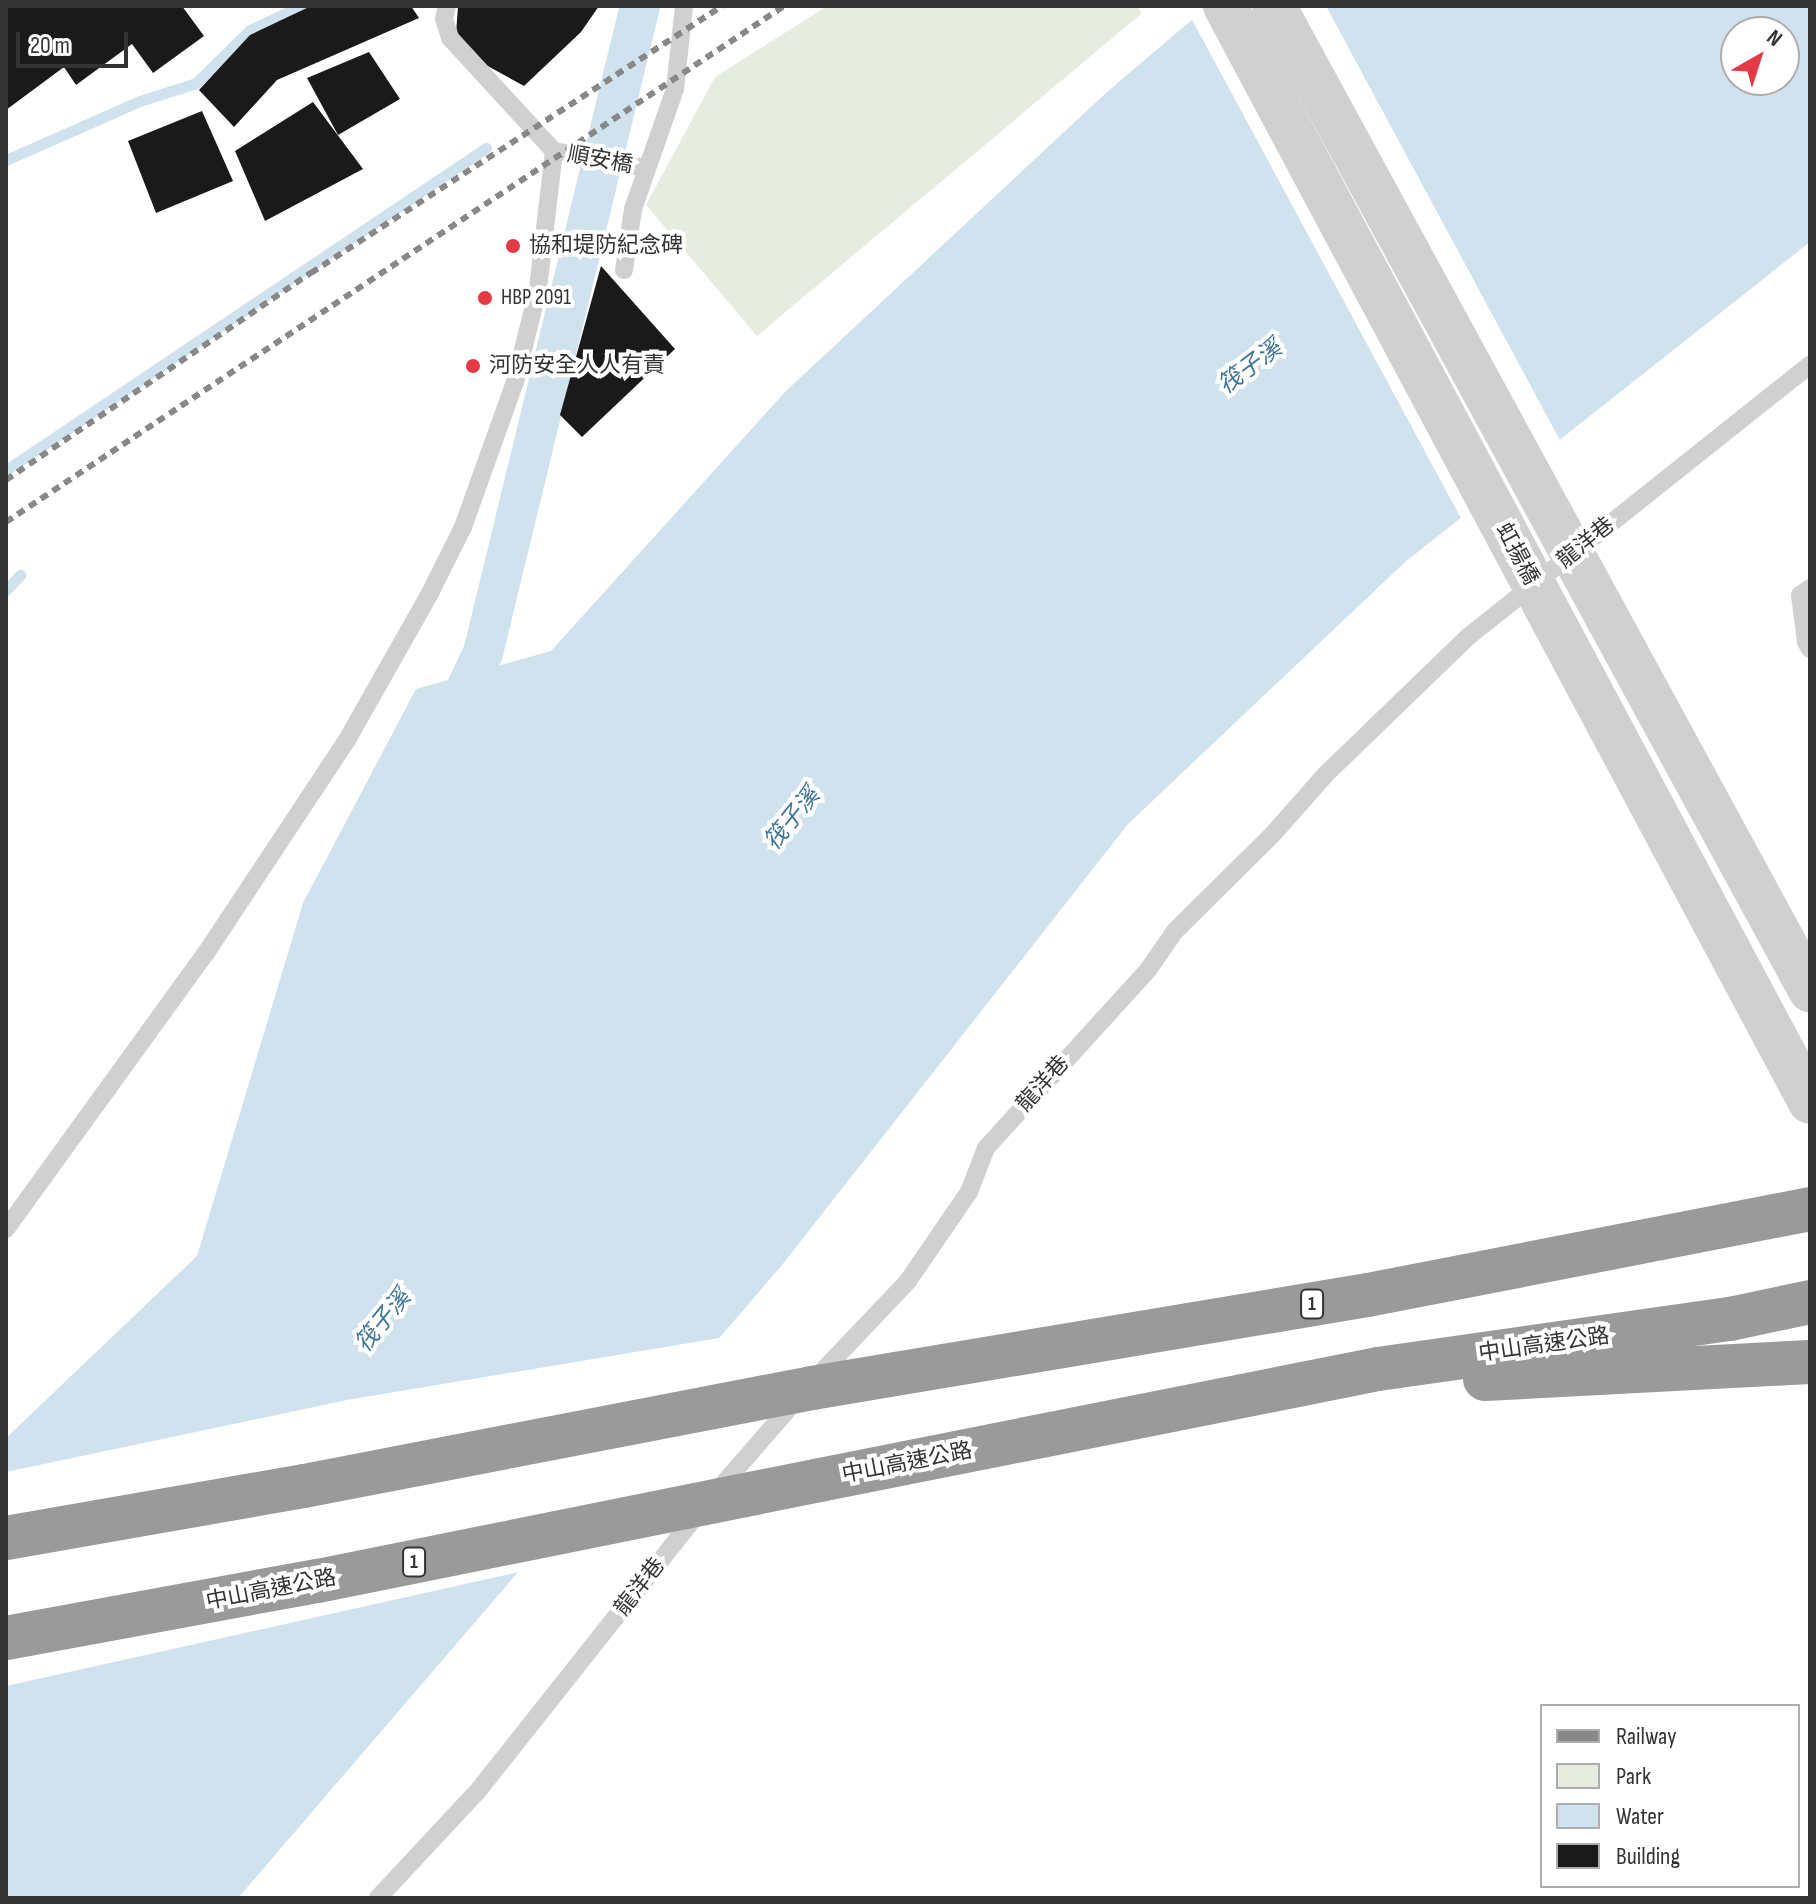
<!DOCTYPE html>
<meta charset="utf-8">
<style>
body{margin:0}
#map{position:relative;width:1816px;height:1904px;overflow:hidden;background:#fff;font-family:"Sofia Sans Condensed","Noto Sans TC",sans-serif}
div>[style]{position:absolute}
.green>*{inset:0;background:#e6ecdf}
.water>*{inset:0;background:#cfe2ee}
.pier>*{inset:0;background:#fff}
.stream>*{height:11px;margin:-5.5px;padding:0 5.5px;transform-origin:5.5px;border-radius:5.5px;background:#cfe2ee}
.canal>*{height:40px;margin:-20px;padding:0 20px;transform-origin:20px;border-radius:20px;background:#cfe2ee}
.building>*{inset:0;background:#1a1a1a}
.service>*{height:18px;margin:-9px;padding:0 9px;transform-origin:9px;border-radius:9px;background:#d0d0d0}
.motorway>*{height:44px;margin:-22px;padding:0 22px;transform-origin:22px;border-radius:22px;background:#9a9a9a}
.rail>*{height:6px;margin-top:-3px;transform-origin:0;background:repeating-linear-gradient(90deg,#888 0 8px,transparent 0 14px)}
.tertiary-bridge>*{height:44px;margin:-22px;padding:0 22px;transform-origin:22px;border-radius:22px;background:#d0d0d0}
.motorway-bridge>*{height:44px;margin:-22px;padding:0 22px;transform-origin:22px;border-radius:22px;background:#9a9a9a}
.dots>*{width:22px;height:22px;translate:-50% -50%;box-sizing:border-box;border:4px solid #fff;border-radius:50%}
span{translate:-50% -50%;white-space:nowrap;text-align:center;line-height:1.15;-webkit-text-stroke:8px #fff;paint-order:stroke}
.shield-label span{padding:2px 6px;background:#fff;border:2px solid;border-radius:6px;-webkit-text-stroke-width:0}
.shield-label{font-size:20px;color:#333;font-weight:700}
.street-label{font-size:22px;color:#333}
.poi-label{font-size:22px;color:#333}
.left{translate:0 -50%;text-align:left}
.water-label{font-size:24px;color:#3f7597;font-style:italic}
.frame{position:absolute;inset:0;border:8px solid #333;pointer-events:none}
.legend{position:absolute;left:1540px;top:1704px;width:260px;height:184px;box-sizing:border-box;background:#fff;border:2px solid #adadad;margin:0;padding:10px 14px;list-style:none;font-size:24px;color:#333}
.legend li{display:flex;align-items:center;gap:16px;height:40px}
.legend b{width:40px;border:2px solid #adadad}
.north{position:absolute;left:1720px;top:16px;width:80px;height:80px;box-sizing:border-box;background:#fff;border:2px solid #adadad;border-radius:50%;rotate:39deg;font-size:22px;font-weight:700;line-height:32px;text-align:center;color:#333}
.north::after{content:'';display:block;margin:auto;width:28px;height:36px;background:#e63946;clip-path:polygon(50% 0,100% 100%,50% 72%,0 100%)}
.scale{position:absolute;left:16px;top:32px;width:112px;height:36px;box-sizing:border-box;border:4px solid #333;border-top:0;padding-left:10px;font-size:24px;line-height:28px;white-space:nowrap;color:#333;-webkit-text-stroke:6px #fff;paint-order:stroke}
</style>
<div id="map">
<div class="green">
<div style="clip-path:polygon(827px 6px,1138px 6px,1141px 14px,757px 336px,646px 205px,715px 77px)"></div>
</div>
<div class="water">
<div style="clip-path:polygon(evenodd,1208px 6px,1810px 6px,1810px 242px,1405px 562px,1128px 824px,782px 1265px,238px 1898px,6px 1898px,6px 1438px,197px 1256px,303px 903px,416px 689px,551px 651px,786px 391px,1107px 92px,1208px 6px,1736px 32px,1784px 32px,1784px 80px,1736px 80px,1736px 32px)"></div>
</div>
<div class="pier">
<div style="clip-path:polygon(1202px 6px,1326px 6px,1562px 444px,1463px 522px,1190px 16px)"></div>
<div style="clip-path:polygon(725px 1337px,524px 1571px,6px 1686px,6px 1472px,347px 1400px)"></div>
</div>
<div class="stream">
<div style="left:6px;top:160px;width:146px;rotate:-23.8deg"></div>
<div style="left:140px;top:101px;width:59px;rotate:-17.8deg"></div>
<div style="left:196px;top:83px;width:76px;rotate:-44.5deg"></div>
<div style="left:250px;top:30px;width:56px;rotate:-25.2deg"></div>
<div style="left:6px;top:470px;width:578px;rotate:-33.86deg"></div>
<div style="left:6px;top:590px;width:21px;rotate:-47deg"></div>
</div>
<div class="canal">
<div style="left:451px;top:720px;width:74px;rotate:-64.5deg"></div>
<div style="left:483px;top:653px;width:666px;rotate:-76.36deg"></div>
</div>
<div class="building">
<div style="clip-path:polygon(6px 6px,182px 6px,204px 36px,153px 73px,132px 44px,76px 85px,64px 67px,6px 110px)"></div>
<div style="clip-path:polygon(311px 6px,411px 6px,419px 18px,277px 80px,234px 127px,199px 90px,250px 35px)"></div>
<div style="clip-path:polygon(458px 6px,599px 6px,581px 32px,524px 86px,455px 48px)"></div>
<div style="clip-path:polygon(369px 52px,400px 99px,338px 135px,307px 78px)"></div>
<div style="clip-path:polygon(313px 102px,363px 169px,265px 221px,235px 151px)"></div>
<div style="clip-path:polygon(202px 111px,233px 181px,156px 213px,128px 141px)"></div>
<div style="clip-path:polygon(601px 266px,675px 349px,582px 437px,560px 415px)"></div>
</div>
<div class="service">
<div style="left:447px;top:6px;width:13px;rotate:103deg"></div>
<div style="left:444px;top:19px;width:20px;rotate:72deg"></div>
<div style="left:450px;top:38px;width:154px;rotate:47.4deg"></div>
<div style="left:554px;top:151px;width:94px;rotate:10.5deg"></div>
<div style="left:624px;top:270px;width:62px;rotate:-81.6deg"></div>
<div style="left:633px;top:209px;width:127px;rotate:-70.7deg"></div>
<div style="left:675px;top:89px;width:83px;rotate:-83.8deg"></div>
<div style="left:1810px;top:588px;width:12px;rotate:145deg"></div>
<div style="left:1800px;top:595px;width:47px;rotate:82.7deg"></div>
<div style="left:1806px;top:642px;width:8px;rotate:60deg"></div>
<div style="left:6px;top:1229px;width:341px;rotate:-54.1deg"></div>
<div style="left:206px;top:953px;width:255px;rotate:-56.5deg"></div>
<div style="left:347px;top:740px;width:167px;rotate:-60.5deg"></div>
<div style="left:429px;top:595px;width:76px;rotate:-63.4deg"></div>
<div style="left:463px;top:527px;width:154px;rotate:-70.3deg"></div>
<div style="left:515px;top:382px;width:96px;rotate:-76.1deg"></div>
<div style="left:538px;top:289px;width:139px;rotate:-83.4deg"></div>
<div style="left:815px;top:1379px;width:135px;rotate:-46.5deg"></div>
<div style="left:908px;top:1281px;width:108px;rotate:-55.6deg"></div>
<div style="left:969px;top:1192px;width:47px;rotate:-68.9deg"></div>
<div style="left:986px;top:1148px;width:241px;rotate:-47.7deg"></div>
<div style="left:1148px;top:970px;width:47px;rotate:-55.3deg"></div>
<div style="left:1175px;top:931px;width:138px;rotate:-44.7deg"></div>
<div style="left:1273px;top:834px;width:80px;rotate:-48.5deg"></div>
<div style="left:1326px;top:774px;width:199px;rotate:-44deg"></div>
<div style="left:1469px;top:636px;width:436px;rotate:-38.5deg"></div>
<div style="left:378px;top:1898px;width:145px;rotate:-47deg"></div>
<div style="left:477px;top:1792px;width:365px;rotate:-51.6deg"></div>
<div style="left:704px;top:1506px;width:143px;rotate:-49deg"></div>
</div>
<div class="motorway">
<div style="left:1485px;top:1379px;width:325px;rotate:-3deg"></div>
<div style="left:812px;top:1388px;width:564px;rotate:-9.5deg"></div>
<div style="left:1368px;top:1295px;width:450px;rotate:-11deg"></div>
<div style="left:820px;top:1480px;width:569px;rotate:-11.25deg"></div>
<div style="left:1378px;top:1369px;width:356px;rotate:-8.1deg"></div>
<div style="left:1730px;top:1319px;width:82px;rotate:-12deg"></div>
</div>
<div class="rail">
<div style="left:6px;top:480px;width:369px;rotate:-34.2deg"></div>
<div style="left:311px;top:273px;width:490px;rotate:-33deg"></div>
<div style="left:6px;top:522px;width:934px;rotate:-33.55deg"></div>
</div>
<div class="tertiary-bridge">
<div style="left:1225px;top:6px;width:1242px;rotate:61.91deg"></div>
<div style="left:1274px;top:6px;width:1121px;rotate:61.42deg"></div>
</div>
<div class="motorway-bridge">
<div style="left:6px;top:1538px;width:303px;rotate:-9.9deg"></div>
<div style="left:304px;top:1486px;width:517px;rotate:-10.92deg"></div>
<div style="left:6px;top:1638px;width:317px;rotate:-10.4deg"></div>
<div style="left:318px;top:1581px;width:512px;rotate:-11.38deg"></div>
</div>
<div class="dots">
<div style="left:513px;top:246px;background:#e63946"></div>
<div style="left:485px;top:298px;background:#e63946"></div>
<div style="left:473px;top:366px;background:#e63946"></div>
</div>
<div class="shield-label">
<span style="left:1312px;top:1304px">1</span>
<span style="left:414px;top:1562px">1</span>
</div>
<div class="street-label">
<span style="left:600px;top:160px;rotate:10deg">順安橋</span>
<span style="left:1586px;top:543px;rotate:-39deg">龍洋巷</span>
<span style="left:1517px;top:554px;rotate:62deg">虹揚橋</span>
<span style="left:1043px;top:1084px;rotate:-48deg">龍洋巷</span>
<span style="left:1544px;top:1345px;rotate:-8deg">中山高速公路</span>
<span style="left:907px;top:1463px;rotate:-11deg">中山高速公路</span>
<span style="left:640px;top:1587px;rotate:-52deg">龍洋巷</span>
<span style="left:271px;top:1590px;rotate:-11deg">中山高速公路</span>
</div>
<div class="poi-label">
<span class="left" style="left:529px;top:246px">協和堤防紀念碑</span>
<span class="left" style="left:501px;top:298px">HBP 2091</span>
<span class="left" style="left:489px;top:366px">河防安全人人有責</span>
</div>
<div class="water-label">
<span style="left:1250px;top:367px;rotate:-37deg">筏子溪</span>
<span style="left:792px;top:819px;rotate:-51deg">筏子溪</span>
<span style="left:383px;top:1321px;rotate:-51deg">筏子溪</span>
</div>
<div class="frame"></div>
<ul class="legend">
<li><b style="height:10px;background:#888"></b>Railway</li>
<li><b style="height:22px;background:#e6ecdf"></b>Park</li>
<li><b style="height:22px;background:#cfe2ee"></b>Water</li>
<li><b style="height:22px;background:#1a1a1a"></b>Building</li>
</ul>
<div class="north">N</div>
<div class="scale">20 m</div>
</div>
